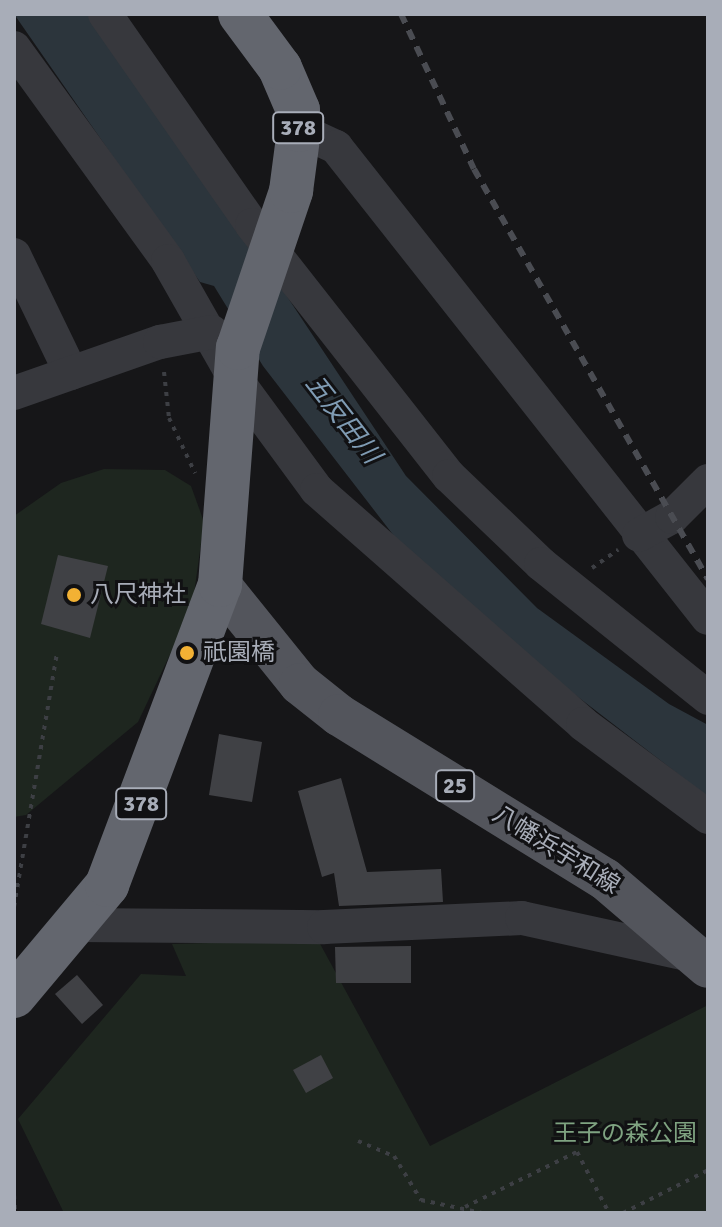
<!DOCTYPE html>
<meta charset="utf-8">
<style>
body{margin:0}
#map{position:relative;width:722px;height:1227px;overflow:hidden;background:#161618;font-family:Signika,"Noto Sans JP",sans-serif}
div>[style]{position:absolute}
.green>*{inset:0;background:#1e261f}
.water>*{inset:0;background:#2c353c}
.building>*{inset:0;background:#404145}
.path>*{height:4px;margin-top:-2px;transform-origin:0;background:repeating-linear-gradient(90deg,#3d3f44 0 4px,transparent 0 10px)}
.minor>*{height:34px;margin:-17px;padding:0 17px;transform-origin:17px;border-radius:17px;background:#37383d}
.major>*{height:42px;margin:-21px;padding:0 21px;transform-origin:21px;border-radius:21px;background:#53555c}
.highway>*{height:44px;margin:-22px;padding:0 22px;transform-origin:22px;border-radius:22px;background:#63666e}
.rail>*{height:6px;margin-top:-3px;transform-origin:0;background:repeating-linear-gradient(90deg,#4a4c52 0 10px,transparent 0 18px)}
.dots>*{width:22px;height:22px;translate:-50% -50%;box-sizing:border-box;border:4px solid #111113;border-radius:50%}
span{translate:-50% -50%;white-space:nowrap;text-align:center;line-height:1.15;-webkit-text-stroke:6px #111113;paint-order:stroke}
.shield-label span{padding:2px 6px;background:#111113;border:2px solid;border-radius:6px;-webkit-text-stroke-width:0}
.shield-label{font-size:22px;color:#a8adb8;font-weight:700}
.poi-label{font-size:24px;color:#a8adb8}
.left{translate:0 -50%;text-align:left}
.street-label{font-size:24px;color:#a8adb8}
.park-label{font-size:24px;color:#7fa381}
.water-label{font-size:26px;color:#7f9bb3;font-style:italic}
.frame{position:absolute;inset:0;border:16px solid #a8adb8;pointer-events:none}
</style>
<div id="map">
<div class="green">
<div style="clip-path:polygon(104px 469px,165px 470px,191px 486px,204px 522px,192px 608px,138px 722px,26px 815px,14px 817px,14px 516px,61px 483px)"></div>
<div style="clip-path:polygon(318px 940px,430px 1146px,708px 1005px,708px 1213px,64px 1213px,18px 1119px,141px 974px,186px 976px,172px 944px)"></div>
</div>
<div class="water">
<div style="clip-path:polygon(14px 14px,88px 14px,245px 233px,406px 476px,537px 608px,669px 704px,708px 725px,708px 797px,526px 657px,411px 558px,263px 366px,214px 286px,200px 282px)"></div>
</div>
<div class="building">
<div style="clip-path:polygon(58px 555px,108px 566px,90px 638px,41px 624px)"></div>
<div style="clip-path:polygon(219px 734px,262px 742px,252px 802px,209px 795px)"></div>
<div style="clip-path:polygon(341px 778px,367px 872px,441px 869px,443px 902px,339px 906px,334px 873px,322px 877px,298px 791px)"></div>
<div style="clip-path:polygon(411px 946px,411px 983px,336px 983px,335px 947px)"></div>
<div style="clip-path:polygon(77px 975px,103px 1005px,82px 1024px,55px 994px)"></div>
<div style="clip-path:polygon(321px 1055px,333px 1078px,306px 1093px,293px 1070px)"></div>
</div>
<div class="path">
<div style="left:164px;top:372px;width:46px;rotate:83.8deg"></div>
<div style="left:169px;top:418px;width:61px;rotate:64.7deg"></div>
<div style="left:592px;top:568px;width:32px;rotate:-35deg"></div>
<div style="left:14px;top:907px;width:259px;rotate:-80.4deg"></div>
<div style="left:358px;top:1141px;width:39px;rotate:23deg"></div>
<div style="left:394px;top:1156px;width:52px;rotate:58.5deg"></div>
<div style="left:421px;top:1200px;width:62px;rotate:12deg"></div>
<div style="left:14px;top:1195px;width:18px;rotate:87deg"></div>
<div style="left:465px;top:1207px;width:125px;rotate:-26.2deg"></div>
<div style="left:577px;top:1152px;width:69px;rotate:62.3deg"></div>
<div style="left:623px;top:1213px;width:95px;rotate:-26.8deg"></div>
</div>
<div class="minor">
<div style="left:105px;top:14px;width:257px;rotate:55.1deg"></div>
<div style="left:252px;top:225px;width:319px;rotate:51.9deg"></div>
<div style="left:449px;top:476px;width:127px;rotate:43.7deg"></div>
<div style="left:541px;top:564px;width:214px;rotate:38.7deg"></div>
<div style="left:14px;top:48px;width:263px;rotate:54.1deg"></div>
<div style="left:168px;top:261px;width:133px;rotate:60.4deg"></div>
<div style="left:234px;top:377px;width:140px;rotate:53.7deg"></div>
<div style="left:317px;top:490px;width:354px;rotate:41.3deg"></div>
<div style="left:583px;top:724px;width:156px;rotate:36.6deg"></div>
<div style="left:299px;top:130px;width:41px;rotate:24.7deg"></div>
<div style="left:336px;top:147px;width:600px;rotate:51.7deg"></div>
<div style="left:14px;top:255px;width:131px;rotate:64.2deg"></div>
<div style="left:14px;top:393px;width:155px;rotate:-19.3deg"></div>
<div style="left:160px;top:342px;width:53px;rotate:-10.9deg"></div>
<div style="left:639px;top:535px;width:38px;rotate:-29deg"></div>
<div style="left:672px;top:517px;width:51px;rotate:-45deg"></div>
<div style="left:78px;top:925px;width:246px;rotate:0.5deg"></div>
<div style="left:324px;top:927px;width:198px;rotate:-2.6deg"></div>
<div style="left:522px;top:918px;width:174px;rotate:12.3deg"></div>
</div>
<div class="major">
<div style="left:220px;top:585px;width:127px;rotate:51.1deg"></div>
<div style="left:300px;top:684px;width:50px;rotate:38.5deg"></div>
<div style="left:339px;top:715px;width:312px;rotate:31.7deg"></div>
<div style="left:605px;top:879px;width:135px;rotate:40.5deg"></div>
</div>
<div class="highway">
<div style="left:14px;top:996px;width:145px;rotate:-50deg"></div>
<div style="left:107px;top:885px;width:321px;rotate:-69.4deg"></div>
<div style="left:220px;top:585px;width:238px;rotate:-85.7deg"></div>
<div style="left:238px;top:348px;width:166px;rotate:-71.3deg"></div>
<div style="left:291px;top:191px;width:62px;rotate:-82.5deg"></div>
<div style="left:299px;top:130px;width:20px;rotate:-93deg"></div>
<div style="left:298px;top:110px;width:46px;rotate:-113.2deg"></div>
<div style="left:280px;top:68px;width:67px;rotate:-126.5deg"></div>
</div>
<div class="rail">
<div style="left:401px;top:14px;width:171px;rotate:64.8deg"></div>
<div style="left:474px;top:169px;width:472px;rotate:60.3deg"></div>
</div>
<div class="dots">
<div style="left:74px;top:595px;background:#f2b134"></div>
<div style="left:187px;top:653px;background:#f2b134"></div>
</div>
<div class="shield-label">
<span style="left:298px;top:128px">378</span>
<span style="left:455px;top:786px">25</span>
<span style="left:141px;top:804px">378</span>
</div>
<div class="poi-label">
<span class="left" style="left:90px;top:595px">八尺神社</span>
<span class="left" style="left:203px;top:653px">祇園橋</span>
</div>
<div class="street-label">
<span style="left:556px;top:850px;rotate:32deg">八幡浜宇和線</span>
</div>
<div class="park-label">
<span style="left:625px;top:1134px">王子の森公園</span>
</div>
<div class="water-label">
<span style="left:342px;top:420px;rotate:52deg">五反田川</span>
</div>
<div class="frame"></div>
</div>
